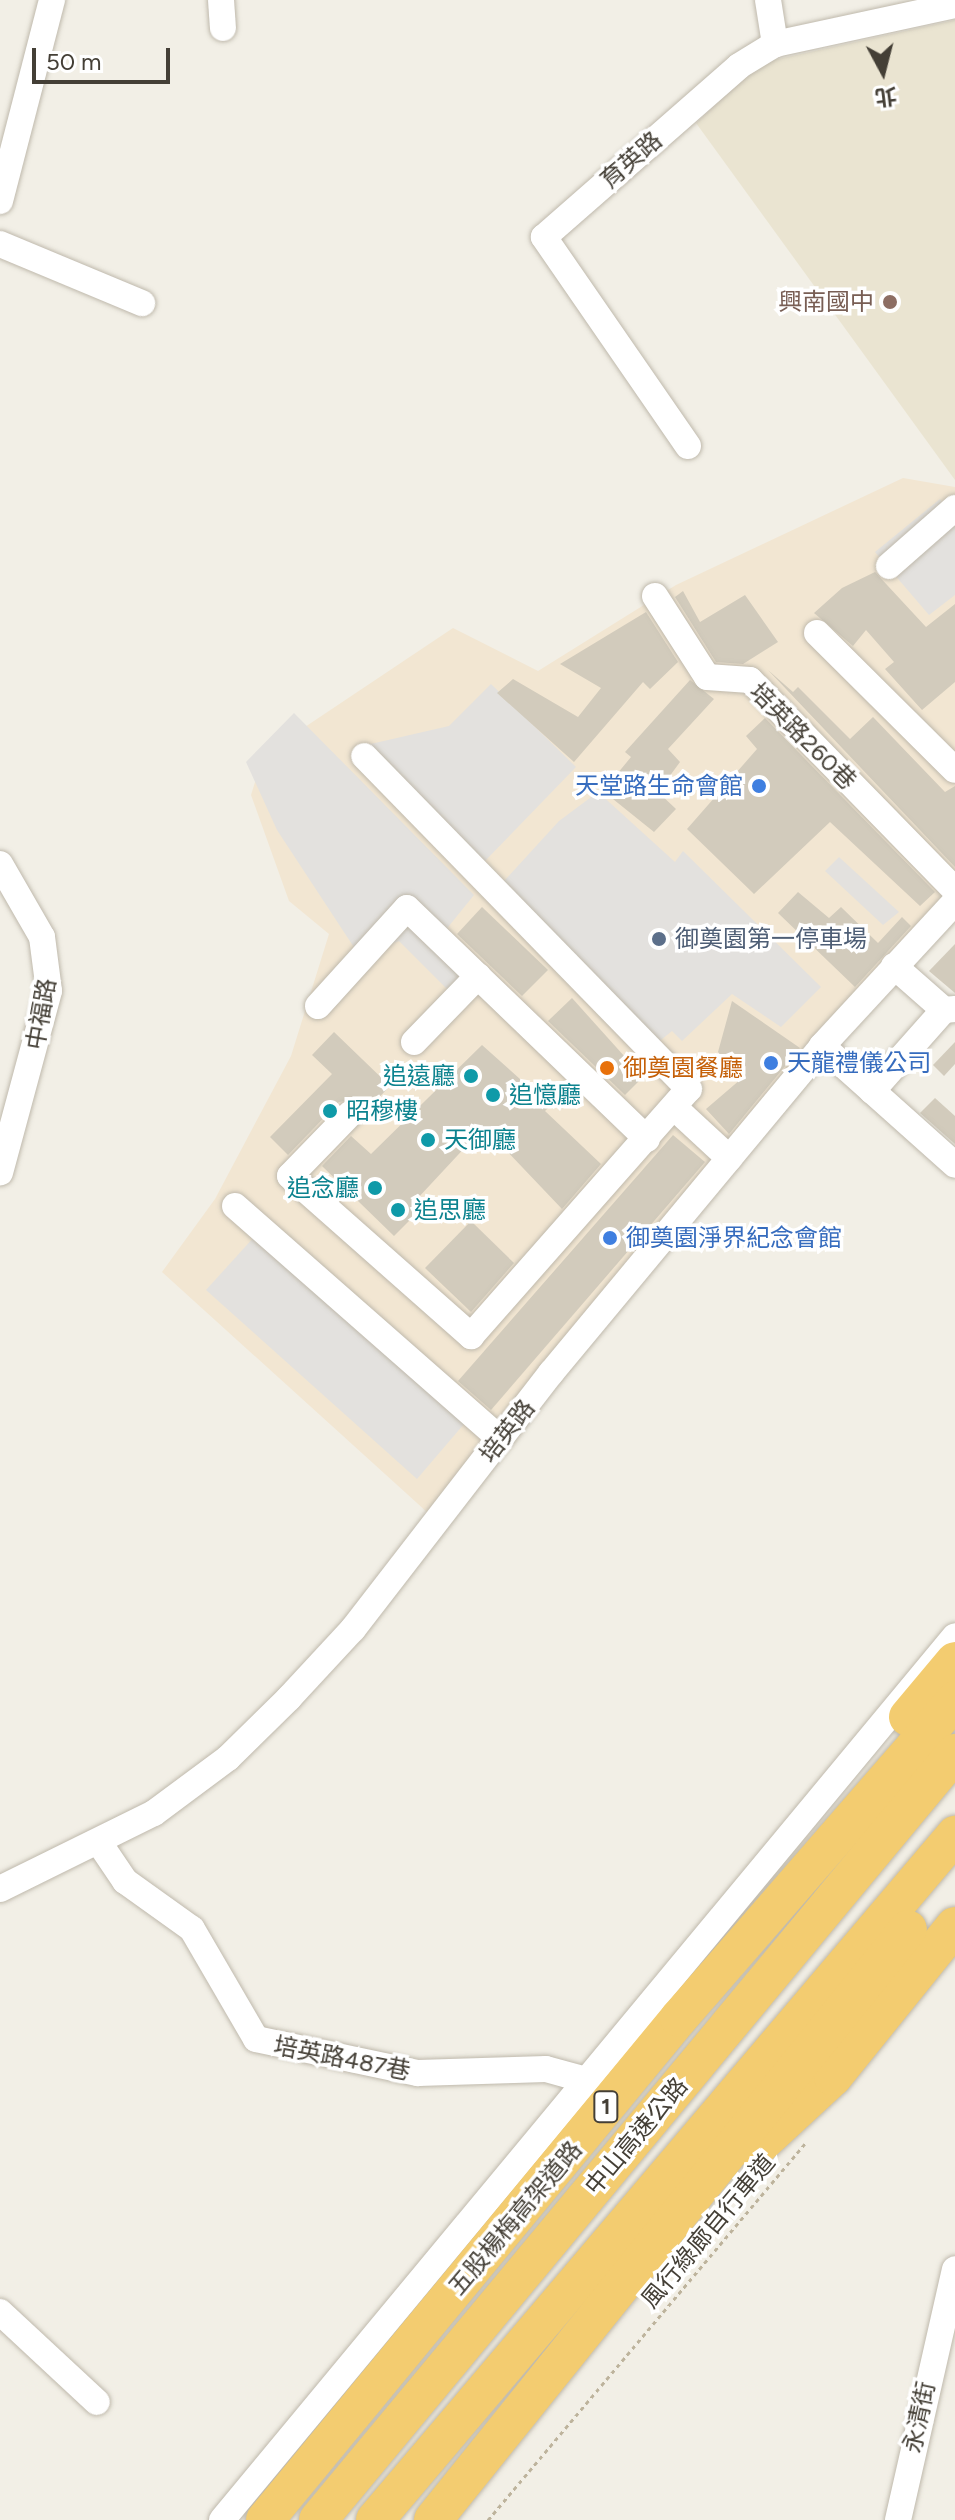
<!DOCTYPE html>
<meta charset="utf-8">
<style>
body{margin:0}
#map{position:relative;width:955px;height:2520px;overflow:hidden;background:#f2efe6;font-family:Figtree,"Noto Sans TC",sans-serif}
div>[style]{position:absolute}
.commercial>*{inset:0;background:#f2e6d2}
.education>*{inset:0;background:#eae4d1}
.parking>*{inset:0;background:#e3e1de}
.building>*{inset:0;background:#d2cbbc}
.path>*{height:3px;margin-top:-1.5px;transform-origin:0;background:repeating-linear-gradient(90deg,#bdb39c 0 4px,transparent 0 8px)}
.roads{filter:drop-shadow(0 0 2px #bfb9ac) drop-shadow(0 0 2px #bfb9ac)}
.minor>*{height:26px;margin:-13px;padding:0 13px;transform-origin:13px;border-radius:13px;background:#fff}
.highway>*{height:38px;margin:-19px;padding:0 19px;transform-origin:19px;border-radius:19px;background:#f3cc70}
.dots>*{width:22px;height:22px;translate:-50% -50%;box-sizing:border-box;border:4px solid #fff;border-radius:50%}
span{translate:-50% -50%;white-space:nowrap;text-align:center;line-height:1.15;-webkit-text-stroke:7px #fff;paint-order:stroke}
.shield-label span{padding:2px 6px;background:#fff;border:2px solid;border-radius:6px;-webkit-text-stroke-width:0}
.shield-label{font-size:22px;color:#443f36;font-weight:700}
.street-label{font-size:24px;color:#443f36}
.education-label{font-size:24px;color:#785e54}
.right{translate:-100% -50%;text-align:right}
.shop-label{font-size:24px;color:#366cbe}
.left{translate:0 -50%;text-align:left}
.service-label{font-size:24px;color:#4e5e75}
.food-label{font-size:24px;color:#c56008}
.culture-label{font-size:24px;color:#0d838f}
.north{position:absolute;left:843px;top:32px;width:80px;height:80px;-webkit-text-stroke:6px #fff;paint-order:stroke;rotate:173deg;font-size:22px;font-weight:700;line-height:32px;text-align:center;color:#443f36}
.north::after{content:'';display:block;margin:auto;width:28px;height:36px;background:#443f36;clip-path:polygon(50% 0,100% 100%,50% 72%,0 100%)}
.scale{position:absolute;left:32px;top:48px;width:138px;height:36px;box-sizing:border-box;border:4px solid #443f36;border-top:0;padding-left:10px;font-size:24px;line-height:28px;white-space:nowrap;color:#443f36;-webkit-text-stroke:6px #fff;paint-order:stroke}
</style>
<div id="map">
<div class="commercial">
<div style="clip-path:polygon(903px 478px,955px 487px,955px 889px,428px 1513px,162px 1272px,215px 1199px,291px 1056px,329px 934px,289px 901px,251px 795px,261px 763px,293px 735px,453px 628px,538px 671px,676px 585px)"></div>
</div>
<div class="education">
<div style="clip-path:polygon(955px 20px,955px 480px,696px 123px,760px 63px)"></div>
</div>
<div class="parking">
<div style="clip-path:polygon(940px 499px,955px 522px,955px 595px,929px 615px,875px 552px)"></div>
<div style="clip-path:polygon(491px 684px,576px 767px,485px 861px,362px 746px,449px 726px)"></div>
<div style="clip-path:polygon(294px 713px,474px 895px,432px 947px,465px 977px,451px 993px,399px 941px,359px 955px,277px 830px,246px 762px)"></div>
<div style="clip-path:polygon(598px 792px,675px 862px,683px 851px,821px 987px,781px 1027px,732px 994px,682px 1041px,672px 1031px,656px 1044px,495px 891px,559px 821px)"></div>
<div style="clip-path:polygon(839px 857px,899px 912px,883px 925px,825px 871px)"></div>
<div style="clip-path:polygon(255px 1236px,464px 1424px,417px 1479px,206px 1290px)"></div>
</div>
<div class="building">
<div style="clip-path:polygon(875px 572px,926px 627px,955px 604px,955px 682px,922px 710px,885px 669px,894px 662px,866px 630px,853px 646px,814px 613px,842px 588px)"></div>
<div style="clip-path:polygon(683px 591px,700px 622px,745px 595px,778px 642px,743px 664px,716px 662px,675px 597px)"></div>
<div style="clip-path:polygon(646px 612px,678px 662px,650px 689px,643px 682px,574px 762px,497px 693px,513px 679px,578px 717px,601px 688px,560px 664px)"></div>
<div style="clip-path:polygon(768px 670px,793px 692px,798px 687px,850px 739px,873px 717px,945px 792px,955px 786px,955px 867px)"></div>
<div style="clip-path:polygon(690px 680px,714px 699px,668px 749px,680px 762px,658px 792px,676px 809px,654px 832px,603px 791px,631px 757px,625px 752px)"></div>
<div style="clip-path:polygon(765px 718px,935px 892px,920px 906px,830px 822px,754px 894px,687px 829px,757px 749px,746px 736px)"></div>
<div style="clip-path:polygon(798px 892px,829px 918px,841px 907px,878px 943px,902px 917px,911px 926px,855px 987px,778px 913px)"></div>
<div style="clip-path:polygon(482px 907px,548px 970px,522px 996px,457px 934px)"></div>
<div style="clip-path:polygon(955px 944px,955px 993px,929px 971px)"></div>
<div style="clip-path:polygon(572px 998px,643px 1077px,625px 1095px,548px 1021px)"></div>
<div style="clip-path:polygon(732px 1001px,800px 1048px,729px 1134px,706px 1109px,741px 1079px,718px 1052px)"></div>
<div style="clip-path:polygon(334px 1032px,390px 1086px,366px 1111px,355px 1099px,339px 1102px,288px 1155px,270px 1137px,332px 1074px,312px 1055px)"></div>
<div style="clip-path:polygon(955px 1042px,955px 1064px,944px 1076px,933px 1065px)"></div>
<div style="clip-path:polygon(482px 1045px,550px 1106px,545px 1111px,601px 1164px,562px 1209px,484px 1127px,417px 1199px,424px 1206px,394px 1236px,322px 1166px,351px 1136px,371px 1154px)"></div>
<div style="clip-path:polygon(935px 1098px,955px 1116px,955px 1144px,920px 1113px)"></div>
<div style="clip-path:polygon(673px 1135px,705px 1162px,491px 1410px,458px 1381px)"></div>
<div style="clip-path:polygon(471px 1221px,514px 1263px,471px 1312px,425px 1268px)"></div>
</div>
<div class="path">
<div style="left:488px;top:2520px;width:493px;rotate:-49.9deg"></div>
</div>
<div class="roads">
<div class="minor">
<div style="left:221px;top:0;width:28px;rotate:86deg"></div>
<div style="left:768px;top:0;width:45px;rotate:81deg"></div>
<div style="left:0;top:201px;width:208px;rotate:-75.5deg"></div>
<div style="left:0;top:244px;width:154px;rotate:22.6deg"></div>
<div style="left:688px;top:446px;width:254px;rotate:-124.6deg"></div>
<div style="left:544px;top:237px;width:259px;rotate:-41.2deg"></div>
<div style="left:739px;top:66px;width:42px;rotate:-31.4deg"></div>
<div style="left:775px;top:44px;width:184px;rotate:-12.2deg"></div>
<div style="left:889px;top:566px;width:88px;rotate:-41.3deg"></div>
<div style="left:655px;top:596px;width:96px;rotate:57.3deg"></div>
<div style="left:707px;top:677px;width:43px;rotate:4deg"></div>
<div style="left:750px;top:680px;width:293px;rotate:45.7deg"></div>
<div style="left:817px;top:633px;width:194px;rotate:44.8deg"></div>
<div style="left:0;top:864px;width:84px;rotate:60.1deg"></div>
<div style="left:42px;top:937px;width:54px;rotate:82.6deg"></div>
<div style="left:49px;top:991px;width:188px;rotate:105.1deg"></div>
<div style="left:894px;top:966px;width:67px;rotate:41.3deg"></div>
<div style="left:944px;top:1010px;width:11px;rotate:-5deg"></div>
<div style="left:318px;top:1006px;width:132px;rotate:-47.8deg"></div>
<div style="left:407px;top:908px;width:333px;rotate:43.9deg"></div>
<div style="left:414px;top:1042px;width:92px;rotate:-45.9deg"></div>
<div style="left:822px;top:1046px;width:178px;rotate:41.8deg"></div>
<div style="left:872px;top:1091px;width:108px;rotate:-48.4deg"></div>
<div style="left:675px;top:1108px;width:74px;rotate:42.8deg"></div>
<div style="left:350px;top:1114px;width:86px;rotate:134.1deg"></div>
<div style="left:290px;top:1176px;width:242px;rotate:41.5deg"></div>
<div style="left:471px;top:1336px;width:329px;rotate:-48.6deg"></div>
<div style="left:689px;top:1089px;width:465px;rotate:-134.3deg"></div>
<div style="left:235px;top:1206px;width:353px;rotate:41.3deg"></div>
<div style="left:100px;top:1844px;width:45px;rotate:56deg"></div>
<div style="left:125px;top:1881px;width:82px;rotate:35.6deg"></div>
<div style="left:192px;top:1929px;width:127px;rotate:59.8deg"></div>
<div style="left:256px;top:2039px;width:166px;rotate:11.9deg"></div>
<div style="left:418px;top:2073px;width:128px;rotate:-1.8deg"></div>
<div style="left:546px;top:2069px;width:41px;rotate:15.4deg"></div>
<div style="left:0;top:1889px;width:172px;rotate:-26.3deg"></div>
<div style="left:154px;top:1813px;width:92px;rotate:-36.6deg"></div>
<div style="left:228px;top:1758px;width:86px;rotate:-44.5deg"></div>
<div style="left:289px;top:1698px;width:94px;rotate:-47.2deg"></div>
<div style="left:353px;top:1629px;width:324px;rotate:-52.3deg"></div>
<div style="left:551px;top:1373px;width:425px;rotate:-50.3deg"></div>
<div style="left:822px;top:1046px;width:196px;rotate:-47.3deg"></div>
<div style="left:0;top:2312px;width:132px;rotate:42.9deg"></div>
<div style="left:222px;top:2520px;width:1148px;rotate:-50.33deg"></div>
<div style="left:898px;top:2520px;width:257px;rotate:-77.2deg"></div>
</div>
<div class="highway">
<div style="left:908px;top:1717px;width:73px;rotate:-50deg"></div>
<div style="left:755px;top:2149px;width:106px;rotate:-42.7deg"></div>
<div style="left:833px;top:2077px;width:194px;rotate:-51.1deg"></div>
<div style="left:265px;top:2520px;width:651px;rotate:-50.49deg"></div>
<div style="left:679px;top:2018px;width:421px;rotate:-49deg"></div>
<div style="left:318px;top:2520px;width:997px;rotate:-50.29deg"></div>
<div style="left:375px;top:2520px;width:898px;rotate:-49.74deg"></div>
<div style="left:433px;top:2520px;width:758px;rotate:-51.21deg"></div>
</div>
</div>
<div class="dots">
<div style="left:890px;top:302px;background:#8d6e63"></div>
<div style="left:759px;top:786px;background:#3f7fe0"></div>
<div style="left:659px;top:939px;background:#5c6f8a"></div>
<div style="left:771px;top:1063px;background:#3f7fe0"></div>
<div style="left:607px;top:1068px;background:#e8710a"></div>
<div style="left:471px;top:1076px;background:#0f9aa8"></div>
<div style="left:493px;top:1095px;background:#0f9aa8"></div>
<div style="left:330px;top:1111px;background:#0f9aa8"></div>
<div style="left:428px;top:1140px;background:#0f9aa8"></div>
<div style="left:375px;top:1188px;background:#0f9aa8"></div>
<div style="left:398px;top:1210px;background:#0f9aa8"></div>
<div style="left:610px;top:1238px;background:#3f7fe0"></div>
</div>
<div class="shield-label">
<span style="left:606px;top:2107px">1</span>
</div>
<div class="street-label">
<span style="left:631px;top:160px;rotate:-41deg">育英路</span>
<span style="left:803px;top:736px;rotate:45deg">培英路260巷</span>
<span style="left:41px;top:1014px;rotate:-80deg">中福路</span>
<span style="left:507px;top:1431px;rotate:-52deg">培英路</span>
<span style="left:342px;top:2058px;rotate:11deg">培英路487巷</span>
<span style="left:636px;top:2136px;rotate:-50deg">中山高速公路</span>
<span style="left:515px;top:2218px;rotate:-50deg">五股楊梅高架道路</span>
<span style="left:708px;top:2231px;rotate:-50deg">風行綠廊自行車道</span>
<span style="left:919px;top:2417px;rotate:-78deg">永清街</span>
</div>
<div class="education-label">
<span class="right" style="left:874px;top:302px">興南國中</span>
</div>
<div class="shop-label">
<span class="right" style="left:743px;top:786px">天堂路生命會館</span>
<span class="left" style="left:787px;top:1063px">天龍禮儀公司</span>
<span class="left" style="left:626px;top:1238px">御奠園淨界紀念會館</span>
</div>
<div class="service-label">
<span class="left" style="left:675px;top:939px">御奠園第一停車場</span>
</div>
<div class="food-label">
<span class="left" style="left:623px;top:1068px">御奠園餐廳</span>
</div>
<div class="culture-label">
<span class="right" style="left:455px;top:1076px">追遠廳</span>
<span class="left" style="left:509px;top:1095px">追憶廳</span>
<span class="left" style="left:346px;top:1111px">昭穆樓</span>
<span class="left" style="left:444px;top:1140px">天御廳</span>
<span class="right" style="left:359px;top:1188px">追念廳</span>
<span class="left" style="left:414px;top:1210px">追思廳</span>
</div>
<div class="north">北</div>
<div class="scale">50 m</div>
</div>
